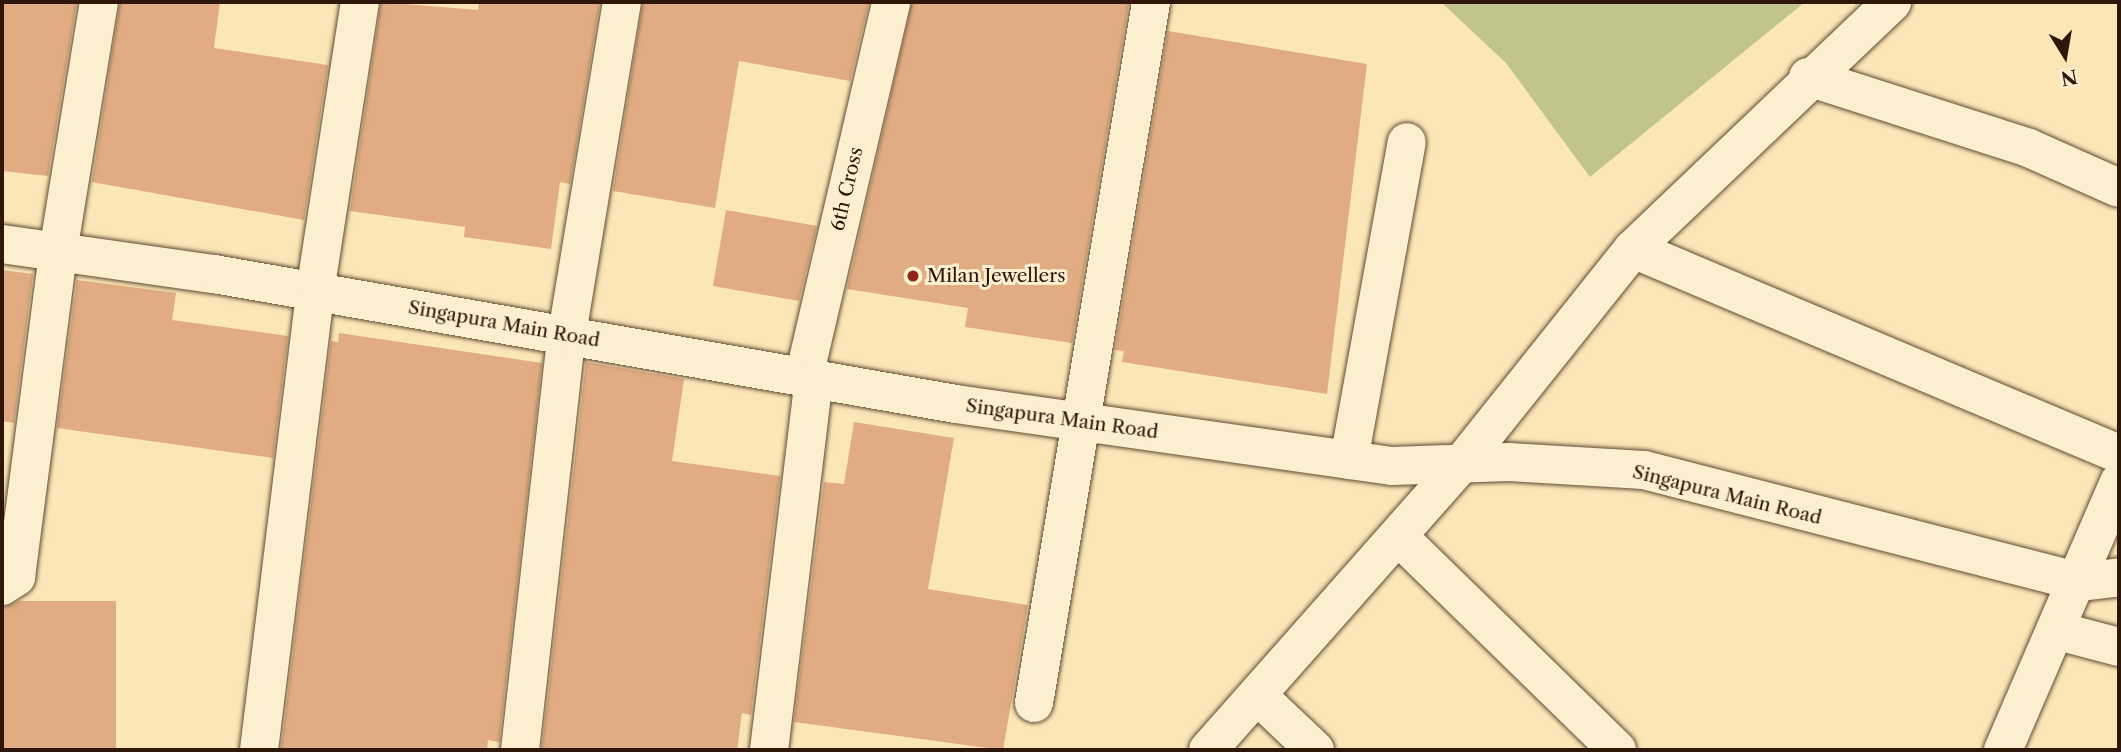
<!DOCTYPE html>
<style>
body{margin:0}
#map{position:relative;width:2121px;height:752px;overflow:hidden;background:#fbe6b7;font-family:"Libre Caslon Text",serif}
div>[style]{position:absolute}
.green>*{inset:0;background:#c1c48c}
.building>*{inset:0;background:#e1ac83}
.roads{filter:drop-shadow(0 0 2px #614a34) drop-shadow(0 0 2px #614a34)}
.minor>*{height:38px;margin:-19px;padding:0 19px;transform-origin:19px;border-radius:19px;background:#fcefd0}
.dots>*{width:19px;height:19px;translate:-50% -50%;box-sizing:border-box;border:4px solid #fcefd0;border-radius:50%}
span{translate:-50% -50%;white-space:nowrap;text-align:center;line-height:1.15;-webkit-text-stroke:6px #fcefd0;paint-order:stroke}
.street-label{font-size:19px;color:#2e1609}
.poi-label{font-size:19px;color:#2e1609}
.left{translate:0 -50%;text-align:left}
.frame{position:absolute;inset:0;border:4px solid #2e1609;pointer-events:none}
.north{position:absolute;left:2030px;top:21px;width:70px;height:70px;-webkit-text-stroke:5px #fcefd0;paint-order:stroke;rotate:169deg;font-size:19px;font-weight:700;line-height:28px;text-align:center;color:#2e1609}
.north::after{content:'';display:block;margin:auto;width:24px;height:32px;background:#2e1609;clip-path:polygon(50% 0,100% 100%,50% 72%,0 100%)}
</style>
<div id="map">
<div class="green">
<div style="clip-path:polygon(1441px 2px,1805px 2px,1590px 177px,1506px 63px)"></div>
</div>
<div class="building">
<div style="clip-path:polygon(2px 2px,77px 2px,48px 176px,2px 171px)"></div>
<div style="clip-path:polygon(120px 2px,220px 2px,214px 48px,328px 65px,304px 220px,92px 182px)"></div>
<div style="clip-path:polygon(381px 2px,478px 10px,479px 2px,600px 2px,570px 184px,560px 182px,551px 249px,464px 237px,465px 227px,350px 211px)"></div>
<div style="clip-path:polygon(643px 2px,869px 2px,850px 81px,739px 61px,715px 208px,613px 191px)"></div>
<div style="clip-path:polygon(912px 2px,1129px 2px,1072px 343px,965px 327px,968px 308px,847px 289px)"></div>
<div style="clip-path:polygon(1168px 31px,1367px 64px,1327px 394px,1122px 362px,1124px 351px,1115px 350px)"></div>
<div style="clip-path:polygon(726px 210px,817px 226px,799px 301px,713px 286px)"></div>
<div style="clip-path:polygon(2px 270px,33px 274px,14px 423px,2px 421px)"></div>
<div style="clip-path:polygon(77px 280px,176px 293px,172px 320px,288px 336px,273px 458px,57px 428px)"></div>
<div style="clip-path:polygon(339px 333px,542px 363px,499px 742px,488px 740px,487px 750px,281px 750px,331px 341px,338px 342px)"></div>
<div style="clip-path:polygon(586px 362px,684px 379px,672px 461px,780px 476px,751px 715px,742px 713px,737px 750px,542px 748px)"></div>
<div style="clip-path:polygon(854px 422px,954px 438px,928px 589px,1028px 605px,1003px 750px,794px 722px,824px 482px,844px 484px)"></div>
<div style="clip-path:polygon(20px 601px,116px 601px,116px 750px,2px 750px,2px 608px)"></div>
</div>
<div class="roads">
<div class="minor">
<div style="left:1808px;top:77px;width:232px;rotate:17.8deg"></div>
<div style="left:2029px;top:148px;width:98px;rotate:24deg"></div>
<div style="left:2px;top:244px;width:214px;rotate:8.1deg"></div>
<div style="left:214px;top:274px;width:753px;rotate:9.94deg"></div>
<div style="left:956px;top:404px;width:440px;rotate:8.1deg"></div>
<div style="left:1392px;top:466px;width:117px;rotate:-2deg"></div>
<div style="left:1509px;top:462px;width:135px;rotate:3.4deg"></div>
<div style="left:1644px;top:470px;width:451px;rotate:14.4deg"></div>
<div style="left:2081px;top:582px;width:38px;rotate:-7deg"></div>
<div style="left:1633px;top:249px;width:358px;rotate:-43.6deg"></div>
<div style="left:804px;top:377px;width:385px;rotate:-76.9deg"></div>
<div style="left:1349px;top:460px;width:323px;rotate:-79.7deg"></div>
<div style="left:1398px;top:536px;width:306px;rotate:44.3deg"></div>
<div style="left:2px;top:586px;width:17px;rotate:-33deg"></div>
<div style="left:16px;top:577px;width:328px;rotate:-82.6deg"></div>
<div style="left:58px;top:252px;width:253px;rotate:-80.7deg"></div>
<div style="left:2058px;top:631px;width:63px;rotate:14.7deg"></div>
<div style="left:1257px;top:695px;width:80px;rotate:43.5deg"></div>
<div style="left:1034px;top:703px;width:711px;rotate:-80.52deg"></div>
<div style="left:259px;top:750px;width:461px;rotate:-83deg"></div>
<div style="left:315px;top:292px;width:293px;rotate:-81.2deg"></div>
<div style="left:520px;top:750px;width:419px;rotate:-83.6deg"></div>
<div style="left:567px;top:334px;width:337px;rotate:-80.6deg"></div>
<div style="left:769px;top:750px;width:374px;rotate:-83.1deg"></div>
<div style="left:1208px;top:750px;width:383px;rotate:-48.5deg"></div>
<div style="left:1462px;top:463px;width:274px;rotate:-51.4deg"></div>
<div style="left:1633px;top:249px;width:527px;rotate:22.87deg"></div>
<div style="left:2003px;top:750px;width:292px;rotate:-66.6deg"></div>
</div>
</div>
<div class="dots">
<div style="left:913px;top:276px;background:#8f2418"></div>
</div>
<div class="street-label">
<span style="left:847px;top:189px;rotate:-77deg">6th Cross</span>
<span style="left:504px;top:324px;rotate:10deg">Singapura Main Road</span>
<span style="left:1062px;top:419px;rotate:8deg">Singapura Main Road</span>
<span style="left:1727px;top:495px;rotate:14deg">Singapura Main Road</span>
</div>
<div class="poi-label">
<span class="left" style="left:927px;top:276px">Milan Jewellers</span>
</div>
<div class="frame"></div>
<div class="north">N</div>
</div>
